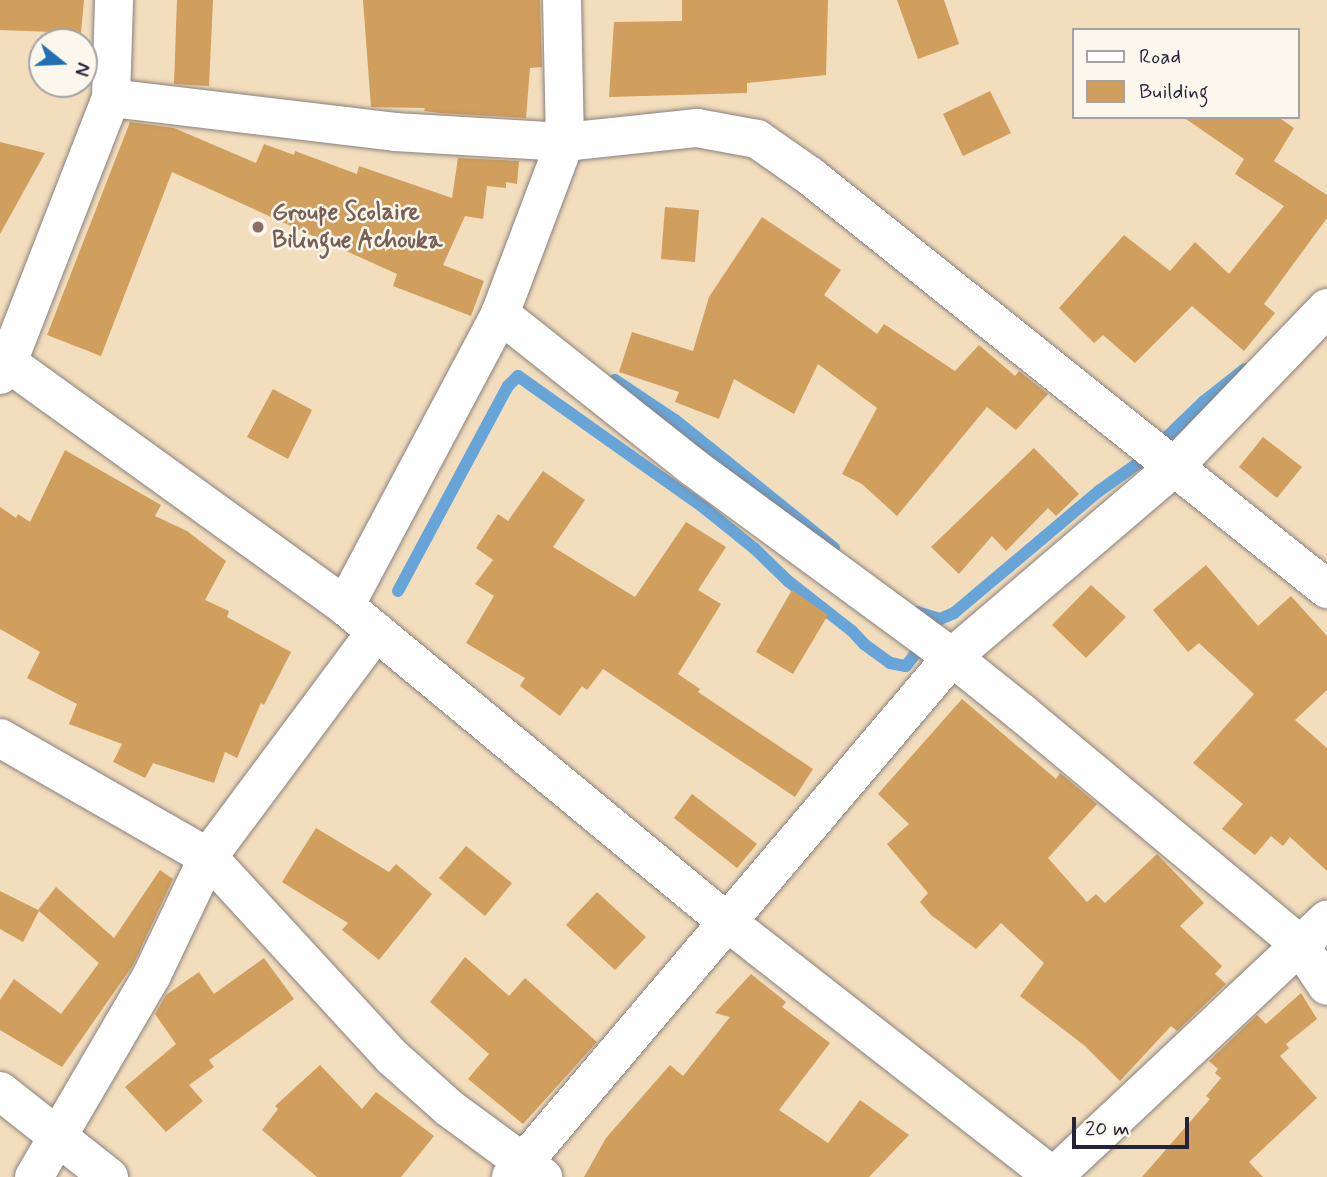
<!DOCTYPE html>
<style>
body{margin:0}
#map{position:relative;width:1327px;height:1177px;overflow:hidden;background:#f2ddbd;font-family:Mynerve,sans-serif}
div>[style]{position:absolute}
.stream>*{height:12px;margin:-6px;padding:0 6px;transform-origin:6px;border-radius:6px;background:#67a4d8}
.building>*{inset:0;background:#d09e5d}
.roads{filter:drop-shadow(0 0 2px #8a807c) drop-shadow(0 0 2px #8a807c)}
.minor>*{height:38px;margin:-19px;padding:0 19px;transform-origin:19px;border-radius:19px;background:#fff}
.dots>*{width:19px;height:19px;translate:-50% -50%;box-sizing:border-box;border:4px solid #fbf7ec;border-radius:50%}
span{translate:-50% -50%;white-space:nowrap;text-align:center;line-height:1.15;-webkit-text-stroke:5px #fbf7ec;paint-order:stroke}
.education-label{font-size:24px;color:#785e54;font-weight:700}
.left{translate:0 -50%;text-align:left}
.legend{position:absolute;left:1072px;top:28px;width:228px;height:91px;box-sizing:border-box;background:#fbf7ec;border:2px solid #a4a2a5;margin:0;padding:9px 12px;list-style:none;font-size:21px;color:#22223b}
.legend li{display:flex;align-items:center;gap:14px;height:35px}
.legend b{width:35px;border:2px solid #a4a2a5}
.north{position:absolute;left:28px;top:28px;width:70px;height:70px;box-sizing:border-box;background:#fbf7ec;border:2px solid #a4a2a5;border-radius:50%;rotate:108deg;font-size:19px;font-weight:700;line-height:28px;text-align:center;color:#22223b}
.north::after{content:'';display:block;margin:auto;width:24px;height:32px;background:#1f6fb2;clip-path:polygon(50% 0,100% 100%,50% 72%,0 100%)}
.scale{position:absolute;left:1072px;top:1117px;width:117px;height:32px;box-sizing:border-box;border:4px solid #22223b;border-top:0;padding-left:9px;font-size:21px;line-height:24px;white-space:nowrap;color:#22223b;-webkit-text-stroke:5px #fbf7ec;paint-order:stroke}
</style>
<div id="map">
<div class="stream">
<div style="left:615px;top:380px;width:72px;rotate:33.7deg"></div>
<div style="left:675px;top:420px;width:204px;rotate:38.8deg"></div>
<div style="left:398px;top:591px;width:233px;rotate:-61.8deg"></div>
<div style="left:508px;top:386px;width:14px;rotate:-45deg"></div>
<div style="left:518px;top:376px;width:227px;rotate:35.3deg"></div>
<div style="left:703px;top:507px;width:67px;rotate:38.9deg"></div>
<div style="left:755px;top:549px;width:46px;rotate:44.1deg"></div>
<div style="left:788px;top:581px;width:81px;rotate:38deg"></div>
<div style="left:852px;top:631px;width:18px;rotate:47deg"></div>
<div style="left:864px;top:644px;width:32px;rotate:36deg"></div>
<div style="left:890px;top:663px;width:16px;rotate:11deg"></div>
<div style="left:906px;top:666px;width:30px;rotate:-53deg"></div>
<div style="left:917px;top:612px;width:24px;rotate:17deg"></div>
<div style="left:940px;top:619px;width:15px;rotate:-23deg"></div>
<div style="left:954px;top:613px;width:189px;rotate:-40.1deg"></div>
<div style="left:1099px;top:491px;width:55px;rotate:-35.4deg"></div>
<div style="left:1144px;top:459px;width:82px;rotate:-44deg"></div>
<div style="left:1203px;top:402px;width:53px;rotate:-38.2deg"></div>
</div>
<div class="building">
<div style="clip-path:polygon(0 0,84px 0,81px 33px,0 30px)"></div>
<div style="clip-path:polygon(177px 0,213px 0,209px 86px,174px 84px)"></div>
<div style="clip-path:polygon(363px 0,540px 0,542px 67px,530px 68px,526px 118px,440px 113px,424px 111px,425px 108px,371px 107px)"></div>
<div style="clip-path:polygon(682px 0,828px 0,826px 75px,747px 83px,747px 93px,609px 97px,614px 22px,682px 21px)"></div>
<div style="clip-path:polygon(897px 0,944px 0,959px 44px,918px 59px)"></div>
<div style="clip-path:polygon(990px 91px,1011px 133px,963px 156px,943px 114px)"></div>
<div style="clip-path:polygon(1183px 117px,1278px 117px,1294px 128px,1274px 161px,1327px 195px,1327px 218px,1264px 304px,1275px 313px,1244px 351px,1192px 306px,1135px 363px,1103px 335px,1094px 343px,1059px 308px,1124px 235px,1170px 271px,1195px 242px,1229px 274px,1284px 206px,1235px 174px,1244px 159px)"></div>
<div style="clip-path:polygon(130px 122px,174px 128px,256px 163px,264px 144px,294px 155px,295px 151px,357px 174px,359px 166px,452px 198px,458px 158px,519px 161px,517px 184px,506px 182px,506px 188px,487px 186px,483px 219px,465px 216px,443px 265px,484px 281px,471px 316px,393px 286px,397px 274px,172px 172px,101px 356px,47px 335px)"></div>
<div style="clip-path:polygon(0 142px,45px 153px,0 234px)"></div>
<div style="clip-path:polygon(665px 207px,699px 210px,695px 262px,661px 259px)"></div>
<div style="clip-path:polygon(762px 217px,841px 270px,824px 295px,877px 334px,884px 324px,955px 371px,979px 345px,1015px 376px,1019px 371px,1048px 394px,1016px 430px,987px 407px,897px 516px,862px 484px,842px 474px,877px 408px,818px 364px,794px 414px,734px 379px,719px 419px,675px 402px,679px 392px,619px 372px,632px 332px,693px 351px,709px 297px)"></div>
<div style="clip-path:polygon(273px 389px,312px 410px,288px 459px,247px 437px)"></div>
<div style="clip-path:polygon(1263px 437px,1302px 467px,1277px 498px,1239px 467px)"></div>
<div style="clip-path:polygon(1034px 448px,1079px 494px,1056px 516px,1048px 508px,1006px 551px,992px 536px,959px 574px,931px 547px)"></div>
<div style="clip-path:polygon(65px 450px,161px 505px,155px 516px,187px 531px,226px 561px,205px 600px,229px 611px,227px 617px,291px 652px,264px 705px,261px 703px,237px 758px,225px 752px,214px 783px,153px 763px,145px 778px,113px 762px,122px 744px,69px 724px,77px 704px,27px 678px,40px 652px,0 629px,0 507px,16px 518px,18px 514px,30px 522px)"></div>
<div style="clip-path:polygon(543px 471px,585px 500px,553px 547px,635px 597px,686px 522px,726px 547px,698px 590px,721px 604px,678px 674px,700px 689px,698px 692px,813px 769px,795px 797px,603px 669px,587px 690px,582px 686px,560px 716px,520px 686px,525px 678px,466px 643px,494px 596px,475px 584px,493px 560px,476px 548px,498px 514px,508px 521px)"></div>
<div style="clip-path:polygon(1206px 565px,1258px 626px,1291px 596px,1327px 636px,1327px 690px,1295px 720px,1327px 748px,1327px 871px,1290px 837px,1283px 846px,1271px 836px,1255px 855px,1222px 829px,1243px 804px,1193px 763px,1254px 694px,1199px 643px,1188px 652px,1153px 610px)"></div>
<div style="clip-path:polygon(1091px 585px,1126px 617px,1086px 658px,1052px 625px)"></div>
<div style="clip-path:polygon(792px 590px,828px 615px,793px 674px,756px 652px)"></div>
<div style="clip-path:polygon(962px 699px,1056px 779px,1060px 773px,1097px 804px,1048px 858px,1087px 902px,1096px 894px,1105px 903px,1157px 854px,1204px 903px,1180px 926px,1222px 966px,1215px 974px,1226px 984px,1177px 1031px,1171px 1026px,1120px 1081px,1085px 1046px,1020px 996px,1044px 963px,1001px 923px,976px 949px,931px 915px,920px 902px,928px 893px,887px 844px,909px 824px,878px 794px)"></div>
<div style="clip-path:polygon(692px 794px,757px 844px,737px 868px,674px 818px)"></div>
<div style="clip-path:polygon(316px 828px,389px 872px,396px 864px,432px 894px,379px 960px,342px 930px,348px 923px,282px 882px)"></div>
<div style="clip-path:polygon(466px 846px,512px 883px,485px 916px,439px 878px)"></div>
<div style="clip-path:polygon(160px 870px,173px 879px,133px 965px,62px 1067px,0 1030px,0 1000px,14px 979px,61px 1014px,99px 963px,39px 911px,23px 942px,0 929px,0 891px,38px 910px,56px 887px,114px 938px)"></div>
<div style="clip-path:polygon(597px 892px,646px 937px,615px 970px,566px 925px)"></div>
<div style="clip-path:polygon(465px 957px,509px 996px,525px 978px,597px 1042px,523px 1124px,468px 1079px,489px 1054px,430px 1002px)"></div>
<div style="clip-path:polygon(264px 958px,294px 999px,209px 1060px,214px 1067px,189px 1085px,203px 1101px,166px 1132px,125px 1087px,176px 1044px,155px 1014px,166px 995px,199px 972px,214px 994px)"></div>
<div style="clip-path:polygon(751px 974px,786px 1002px,782px 1007px,830px 1043px,779px 1110px,828px 1143px,860px 1100px,909px 1135px,869px 1177px,584px 1177px,606px 1138px,670px 1065px,683px 1076px,730px 1017px,715px 1013px)"></div>
<div style="clip-path:polygon(1301px 993px,1317px 1019px,1286px 1044px,1289px 1048px,1280px 1056px,1317px 1098px,1249px 1162px,1263px 1177px,1142px 1177px,1210px 1099px,1206px 1096px,1221px 1078px,1215px 1073px,1218px 1069px,1209px 1061px,1257px 1015px,1266px 1024px)"></div>
<div style="clip-path:polygon(320px 1065px,362px 1109px,376px 1092px,434px 1136px,401px 1177px,317px 1177px,262px 1130px,278px 1109px,275px 1106px)"></div>
</div>
<div class="roads">
<div class="minor">
<div style="left:111px;top:98px;width:286px;rotate:6.8deg"></div>
<div style="left:395px;top:132px;width:170px;rotate:3.4deg"></div>
<div style="left:565px;top:142px;width:133px;rotate:-6.1deg"></div>
<div style="left:697px;top:128px;width:61px;rotate:10.4deg"></div>
<div style="left:757px;top:139px;width:65px;rotate:34.9deg"></div>
<div style="left:810px;top:176px;width:662px;rotate:38.62deg"></div>
<div style="left:500px;top:314px;width:246px;rotate:38.4deg"></div>
<div style="left:693px;top:467px;width:321px;rotate:36.3deg"></div>
<div style="left:952px;top:657px;width:90px;rotate:38.7deg"></div>
<div style="left:1022px;top:713px;width:361px;rotate:39.8deg"></div>
<div style="left:1299px;top:944px;width:50px;rotate:56.3deg"></div>
<div style="left:0;top:357px;width:425px;rotate:35.8deg"></div>
<div style="left:345px;top:606px;width:494px;rotate:39.6deg"></div>
<div style="left:726px;top:921px;width:416px;rotate:38deg"></div>
<div style="left:0;top:375px;width:15px;rotate:-58deg"></div>
<div style="left:8px;top:362px;width:283px;rotate:-68.7deg"></div>
<div style="left:111px;top:98px;width:98px;rotate:-88.2deg"></div>
<div style="left:345px;top:606px;width:331px;rotate:-62deg"></div>
<div style="left:500px;top:314px;width:184px;rotate:-69.3deg"></div>
<div style="left:565px;top:142px;width:142px;rotate:-91.2deg"></div>
<div style="left:0;top:738px;width:240px;rotate:29.8deg"></div>
<div style="left:208px;top:857px;width:272px;rotate:47.4deg"></div>
<div style="left:392px;top:1057px;width:76px;rotate:41.8deg"></div>
<div style="left:449px;top:1108px;width:117px;rotate:36.3deg"></div>
<div style="left:0;top:1091px;width:139px;rotate:38.3deg"></div>
<div style="left:34px;top:1177px;width:234px;rotate:-59.7deg"></div>
<div style="left:152px;top:975px;width:131px;rotate:-64.6deg"></div>
<div style="left:208px;top:857px;width:281px;rotate:-53.3deg"></div>
<div style="left:511px;top:1177px;width:682px;rotate:-49.7deg"></div>
<div style="left:952px;top:657px;width:291px;rotate:-40.5deg"></div>
<div style="left:1173px;top:468px;width:222px;rotate:-46.1deg"></div>
<div style="left:1053px;top:1177px;width:376px;rotate:-43.2deg"></div>
</div>
</div>
<div class="dots">
<div style="left:258px;top:227px;background:#8d6e63"></div>
</div>
<div class="education-label">
<span class="left" style="left:272px;top:227px">Groupe Scolaire<br>Bilingue Achouka</span>
</div>
<ul class="legend">
<li><b style="height:9px;background:#fff"></b>Road</li>
<li><b style="height:19px;background:#d09e5d"></b>Building</li>
</ul>
<div class="north">N</div>
<div class="scale">20 m</div>
</div>
